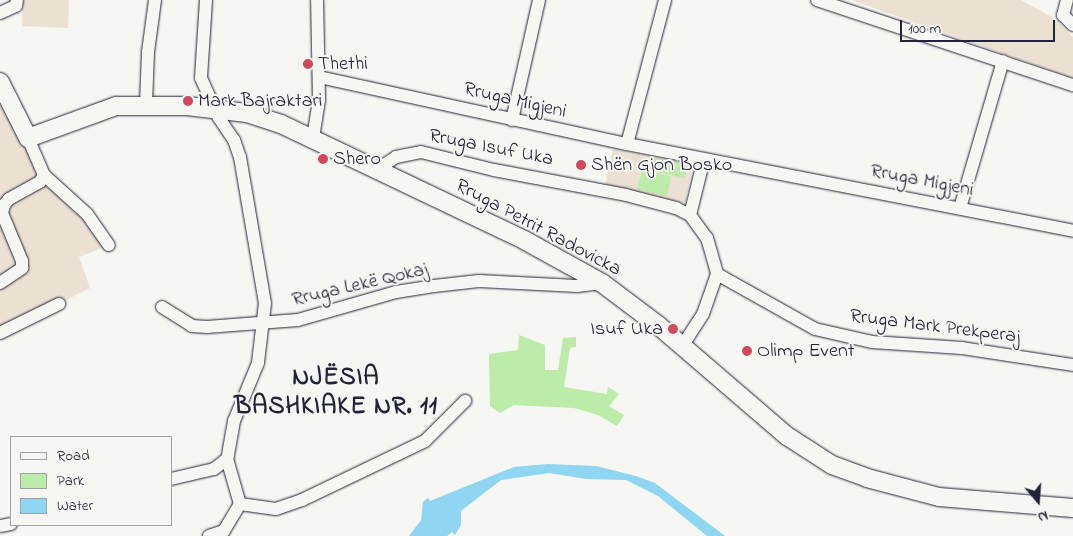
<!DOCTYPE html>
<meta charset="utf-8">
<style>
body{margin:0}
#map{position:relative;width:1073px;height:536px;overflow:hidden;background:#f6f6f2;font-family:"Indie Flower",sans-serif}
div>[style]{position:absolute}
.built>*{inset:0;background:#ebe0d1}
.green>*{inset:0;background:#bdeba9}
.water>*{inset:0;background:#90d5f2}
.roads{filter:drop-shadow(0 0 1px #22223b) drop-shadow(0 0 1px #22223b)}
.minor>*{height:12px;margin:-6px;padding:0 6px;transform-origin:6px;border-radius:6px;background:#f6f6f2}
.secondary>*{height:18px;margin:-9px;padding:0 9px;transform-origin:9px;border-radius:9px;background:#f6f6f2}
.dots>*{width:14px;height:14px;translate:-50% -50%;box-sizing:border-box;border:2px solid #f6f6f2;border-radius:50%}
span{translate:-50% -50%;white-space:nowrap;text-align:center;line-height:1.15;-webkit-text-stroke:4px #f6f6f2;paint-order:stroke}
.poi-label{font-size:20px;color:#22223b}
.left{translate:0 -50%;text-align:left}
.right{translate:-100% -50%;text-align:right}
.street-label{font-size:20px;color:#22223b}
.district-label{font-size:25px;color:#22223b;font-weight:700;letter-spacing:1px}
.legend{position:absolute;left:10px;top:436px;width:162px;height:90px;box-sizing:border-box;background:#f6f6f2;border:1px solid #a1a1a9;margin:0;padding:6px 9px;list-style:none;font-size:15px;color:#22223b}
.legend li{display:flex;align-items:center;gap:10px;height:25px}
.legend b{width:25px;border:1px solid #a1a1a9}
.north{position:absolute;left:1013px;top:476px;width:50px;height:50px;-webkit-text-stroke:4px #f6f6f2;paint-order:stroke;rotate:162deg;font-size:14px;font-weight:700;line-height:20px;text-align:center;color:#22223b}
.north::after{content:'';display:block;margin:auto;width:18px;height:22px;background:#22223b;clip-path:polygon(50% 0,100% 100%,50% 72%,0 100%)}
.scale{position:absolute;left:900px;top:20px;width:155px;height:22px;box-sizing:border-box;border:2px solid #22223b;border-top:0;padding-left:6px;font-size:15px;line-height:18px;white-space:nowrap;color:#22223b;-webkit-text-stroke:4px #f6f6f2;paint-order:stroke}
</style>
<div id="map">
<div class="built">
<div style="clip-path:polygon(23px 0,69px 0,68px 28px,22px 26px)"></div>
<div style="clip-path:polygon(851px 0,1021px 0,1052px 17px,1073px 37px,1073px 78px)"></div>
<div style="clip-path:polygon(0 82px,44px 175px,109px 245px,79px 257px,90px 288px,0 333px)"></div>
<div style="clip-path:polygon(613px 149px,693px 164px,685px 203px,605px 185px)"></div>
</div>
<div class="green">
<div style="clip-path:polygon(649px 157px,688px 165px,685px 178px,646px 170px)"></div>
<div style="clip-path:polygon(642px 170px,671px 177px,667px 196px,637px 189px)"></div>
<div style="clip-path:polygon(519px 335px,545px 345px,545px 370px,558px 370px,563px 338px,576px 337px,576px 347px,570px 348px,564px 387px,607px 394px,608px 387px,619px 394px,609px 406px,624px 415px,617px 426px,598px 415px,574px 408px,514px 405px,500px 413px,490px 406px,489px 354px,518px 350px)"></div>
</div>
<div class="water">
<div style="clip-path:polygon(548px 464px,596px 466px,636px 476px,655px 483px,725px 536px,707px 536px,658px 496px,626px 480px,586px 479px,549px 473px,501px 480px,461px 511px,461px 525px,455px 535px,452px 532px,447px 536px,409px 536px,421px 520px,423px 502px,428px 498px,430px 501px,514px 467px)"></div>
</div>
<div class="roads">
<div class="minor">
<div style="left:206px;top:0;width:78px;rotate:93.7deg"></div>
<div style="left:201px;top:78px;width:44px;rotate:65.8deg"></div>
<div style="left:219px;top:118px;width:27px;rotate:56deg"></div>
<div style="left:234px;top:140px;width:18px;rotate:71deg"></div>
<div style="left:240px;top:157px;width:148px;rotate:80.3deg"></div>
<div style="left:265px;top:303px;width:60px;rotate:96.7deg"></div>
<div style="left:258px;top:363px;width:63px;rotate:112.5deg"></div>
<div style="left:234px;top:421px;width:39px;rotate:100deg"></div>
<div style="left:227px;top:459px;width:47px;rotate:73.9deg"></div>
<div style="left:240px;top:504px;width:31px;rotate:121deg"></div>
<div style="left:224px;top:531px;width:16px;rotate:162deg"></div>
<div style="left:817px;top:0;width:270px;rotate:18.4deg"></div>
<div style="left:1067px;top:0;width:16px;rotate:105deg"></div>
<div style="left:1063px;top:15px;width:14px;rotate:45deg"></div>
<div style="left:0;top:13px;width:17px;rotate:-24deg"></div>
<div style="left:16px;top:6px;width:6px;rotate:-81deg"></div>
<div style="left:319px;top:77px;width:315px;rotate:12.3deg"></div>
<div style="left:627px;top:144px;width:454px;rotate:11deg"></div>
<div style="left:146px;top:104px;width:52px;rotate:-87.8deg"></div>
<div style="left:148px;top:52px;width:52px;rotate:-82.3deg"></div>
<div style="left:512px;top:120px;width:123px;rotate:-77.3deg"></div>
<div style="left:313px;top:138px;width:38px;rotate:-81deg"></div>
<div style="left:319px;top:100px;width:100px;rotate:-91.1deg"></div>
<div style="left:627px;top:144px;width:149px;rotate:-75.2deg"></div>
<div style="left:376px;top:170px;width:24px;rotate:-33deg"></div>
<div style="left:396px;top:157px;width:25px;rotate:-11deg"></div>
<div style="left:421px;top:152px;width:75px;rotate:13.9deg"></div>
<div style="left:494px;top:170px;width:134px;rotate:10.7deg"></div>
<div style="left:626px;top:195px;width:52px;rotate:14.6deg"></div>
<div style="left:676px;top:208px;width:16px;rotate:27deg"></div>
<div style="left:690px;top:215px;width:29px;rotate:54deg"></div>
<div style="left:707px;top:238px;width:37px;rotate:74deg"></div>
<div style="left:717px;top:274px;width:42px;rotate:109.3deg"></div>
<div style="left:703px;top:314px;width:38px;rotate:123deg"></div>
<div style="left:44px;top:175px;width:58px;rotate:42.2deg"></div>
<div style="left:87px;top:214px;width:38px;rotate:55deg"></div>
<div style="left:960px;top:208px;width:153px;rotate:-73.7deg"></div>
<div style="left:690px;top:215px;width:58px;rotate:-76deg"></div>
<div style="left:717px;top:274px;width:112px;rotate:29.3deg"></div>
<div style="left:815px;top:329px;width:58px;rotate:12.8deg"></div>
<div style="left:872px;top:342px;width:90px;rotate:3.8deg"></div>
<div style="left:962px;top:348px;width:112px;rotate:8.7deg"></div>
<div style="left:0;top:283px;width:27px;rotate:-34deg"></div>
<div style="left:22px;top:268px;width:7px;rotate:-90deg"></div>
<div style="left:22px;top:261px;width:52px;rotate:-112.6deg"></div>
<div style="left:2px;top:213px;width:8px;rotate:-76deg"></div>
<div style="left:4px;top:205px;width:8px;rotate:-50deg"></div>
<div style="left:9px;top:199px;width:35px;rotate:-29deg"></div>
<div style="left:40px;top:182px;width:8px;rotate:-60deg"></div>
<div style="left:44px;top:175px;width:40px;rotate:-113.4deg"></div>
<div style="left:162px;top:307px;width:36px;rotate:32deg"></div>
<div style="left:192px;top:326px;width:15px;rotate:4deg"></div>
<div style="left:207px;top:327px;width:91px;rotate:-4.4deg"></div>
<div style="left:298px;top:320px;width:102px;rotate:-15.9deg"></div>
<div style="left:396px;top:292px;width:38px;rotate:-9deg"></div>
<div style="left:434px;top:286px;width:45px;rotate:-6.3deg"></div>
<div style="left:479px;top:281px;width:98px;rotate:2.9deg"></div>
<div style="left:577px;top:286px;width:25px;rotate:-7deg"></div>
<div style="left:0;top:333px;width:66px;rotate:-26.2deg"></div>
<div style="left:171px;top:479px;width:44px;rotate:-13.1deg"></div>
<div style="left:214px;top:469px;width:16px;rotate:-38deg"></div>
<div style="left:240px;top:504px;width:36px;rotate:8deg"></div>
<div style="left:276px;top:509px;width:28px;rotate:-19deg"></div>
<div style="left:302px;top:500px;width:136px;rotate:-25.6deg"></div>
<div style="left:425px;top:441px;width:57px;rotate:-45deg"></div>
<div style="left:1px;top:526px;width:10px;rotate:-11deg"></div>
</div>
<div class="secondary">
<div style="left:0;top:82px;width:63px;rotate:63.4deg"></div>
<div style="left:28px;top:138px;width:94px;rotate:-20deg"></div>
<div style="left:116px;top:106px;width:71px"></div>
<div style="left:187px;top:106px;width:60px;rotate:6.7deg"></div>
<div style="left:247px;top:113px;width:36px;rotate:18deg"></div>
<div style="left:281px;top:124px;width:272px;rotate:25.5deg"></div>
<div style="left:526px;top:241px;width:87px;rotate:28.9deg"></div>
<div style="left:602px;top:283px;width:71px;rotate:37deg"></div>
<div style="left:659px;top:326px;width:169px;rotate:40.7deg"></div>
<div style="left:787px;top:436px;width:54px;rotate:32.8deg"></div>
<div style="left:832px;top:465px;width:37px;rotate:20deg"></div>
<div style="left:867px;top:478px;width:74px;rotate:14.8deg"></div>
<div style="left:939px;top:497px;width:134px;rotate:4.7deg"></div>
</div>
</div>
<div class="dots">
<div style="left:308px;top:64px;background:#d1495b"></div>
<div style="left:188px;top:101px;background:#d1495b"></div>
<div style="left:323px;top:159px;background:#d1495b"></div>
<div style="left:581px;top:165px;background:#d1495b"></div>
<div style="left:673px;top:329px;background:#d1495b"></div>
<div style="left:747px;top:351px;background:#d1495b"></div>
</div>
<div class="poi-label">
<span class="left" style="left:318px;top:64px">Thethi</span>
<span class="left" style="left:198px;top:101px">Mark Bajraktari</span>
<span class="left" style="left:333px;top:159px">Shero</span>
<span class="left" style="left:591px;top:165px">Shën Gjon Bosko</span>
<span class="right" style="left:663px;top:329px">Isuf Uka</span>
<span class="left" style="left:757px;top:351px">Olimp Event</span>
</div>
<div class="street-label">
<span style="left:515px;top:101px;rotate:13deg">Rruga Migjeni</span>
<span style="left:491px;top:148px;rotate:11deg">Rruga Isuf Uka</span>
<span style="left:922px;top:181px;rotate:11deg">Rruga Migjeni</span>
<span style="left:538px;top:228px;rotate:28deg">Rruga Petrit Radovicka</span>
<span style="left:360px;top:285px;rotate:-13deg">Rruga Lekë Qokaj</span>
<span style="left:935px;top:327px;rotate:7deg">Rruga Mark Prekperaj</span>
</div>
<div class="district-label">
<span style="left:336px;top:393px">NJËSIA<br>BASHKIAKE NR. 11</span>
</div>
<ul class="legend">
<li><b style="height:6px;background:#f6f6f2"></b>Road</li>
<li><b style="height:14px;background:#bdeba9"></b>Park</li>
<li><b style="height:14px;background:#90d5f2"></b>Water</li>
</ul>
<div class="north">N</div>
<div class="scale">100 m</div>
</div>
